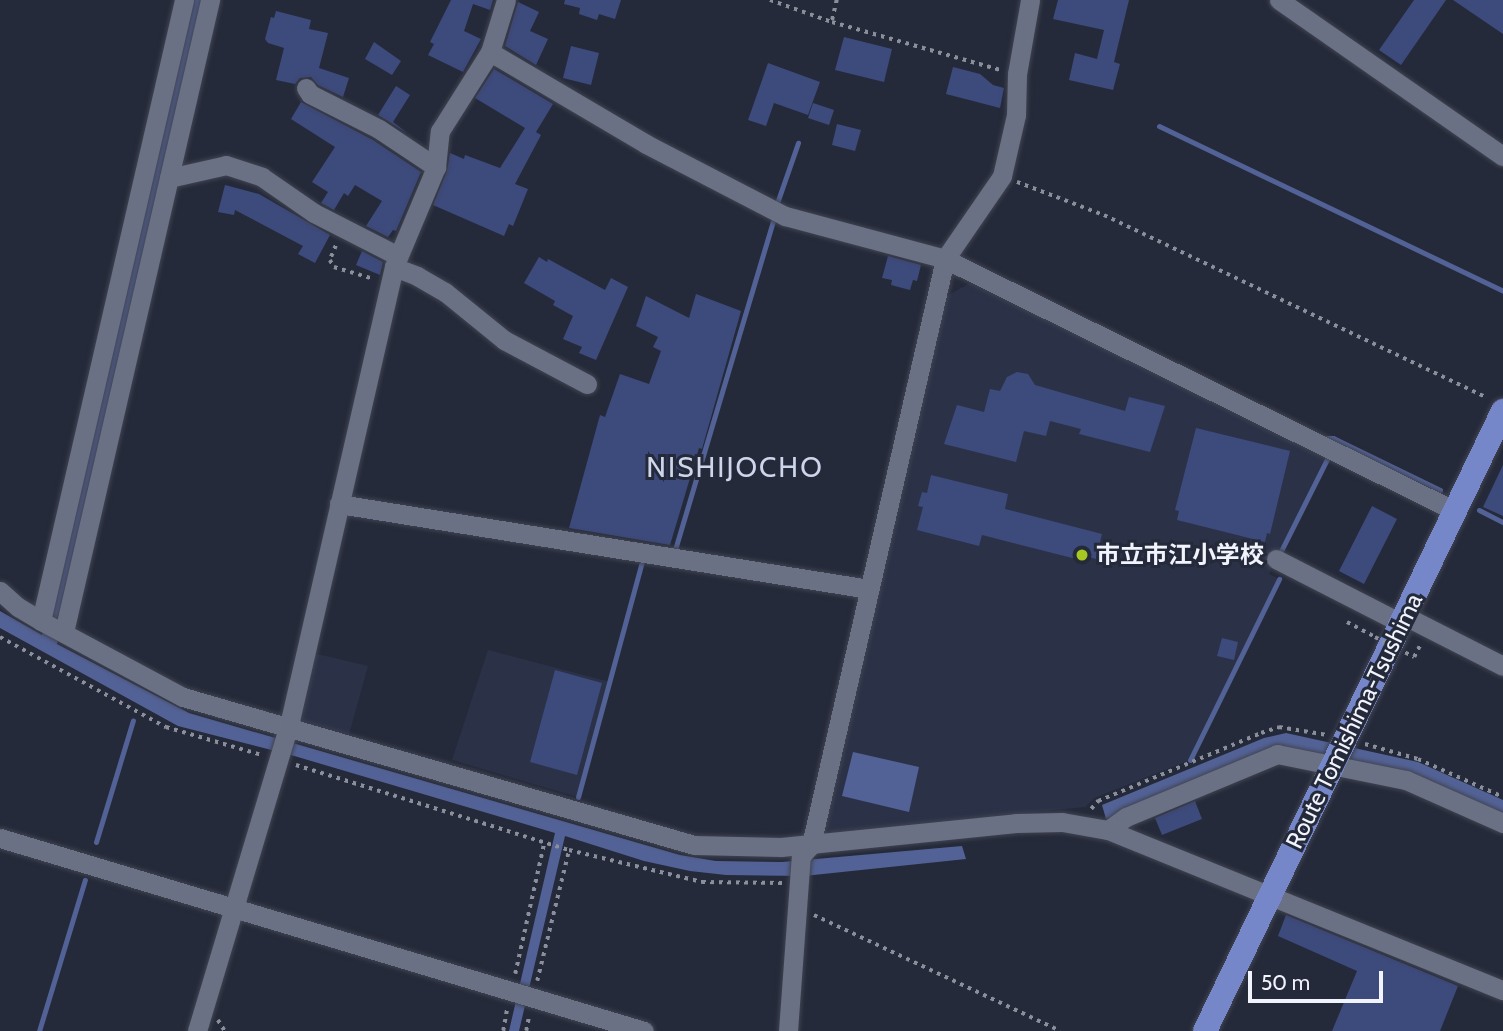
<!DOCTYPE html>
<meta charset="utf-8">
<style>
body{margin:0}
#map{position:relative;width:1503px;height:1031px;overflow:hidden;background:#252a3a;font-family:Cabin,"Noto Sans JP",sans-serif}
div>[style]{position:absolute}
.built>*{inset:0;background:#2b3248}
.water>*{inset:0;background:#536296}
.stream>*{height:5px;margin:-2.5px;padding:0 2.5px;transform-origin:2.5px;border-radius:2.5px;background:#536296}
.building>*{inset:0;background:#3d4a7c}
.path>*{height:3.5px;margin-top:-1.75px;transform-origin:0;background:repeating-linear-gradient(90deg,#8b8f9b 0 3.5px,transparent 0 8.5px)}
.roads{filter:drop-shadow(0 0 2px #404451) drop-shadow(0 0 2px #404451)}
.minor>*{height:19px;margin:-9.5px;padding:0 9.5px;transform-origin:9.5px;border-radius:9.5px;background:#6b7184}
.major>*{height:24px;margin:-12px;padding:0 12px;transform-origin:12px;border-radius:12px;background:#7587c9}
.path-bridge>*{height:3.5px;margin-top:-1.75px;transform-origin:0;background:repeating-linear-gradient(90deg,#8b8f9b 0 3.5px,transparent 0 8.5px)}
.dots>*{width:19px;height:19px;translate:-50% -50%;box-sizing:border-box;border:4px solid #252a3a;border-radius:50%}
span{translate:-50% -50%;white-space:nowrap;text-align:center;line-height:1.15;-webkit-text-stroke:6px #252a3a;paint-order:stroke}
.poi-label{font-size:24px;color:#f1f4fd;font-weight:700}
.left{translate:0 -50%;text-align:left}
.street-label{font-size:24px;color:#f1f4fd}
.quarter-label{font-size:28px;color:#cfd6ec;letter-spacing:2px}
.scale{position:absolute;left:1248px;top:971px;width:135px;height:32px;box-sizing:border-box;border:4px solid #f1f4fd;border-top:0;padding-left:9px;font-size:21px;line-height:24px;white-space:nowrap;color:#f1f4fd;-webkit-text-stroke:5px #252a3a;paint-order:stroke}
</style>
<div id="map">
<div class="built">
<div style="clip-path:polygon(970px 283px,1328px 457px,1269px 574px,1279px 579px,1190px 760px,1094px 798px,1085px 807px,831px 833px,824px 825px,945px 297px)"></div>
<div style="clip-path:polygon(488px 650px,610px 682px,578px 797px,452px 760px)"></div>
<div style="clip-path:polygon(313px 653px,368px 666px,349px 734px,302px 721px,297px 712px)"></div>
</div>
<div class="water">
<div style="clip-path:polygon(190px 0,204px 0,57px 644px,189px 713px,680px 855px,716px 861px,782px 862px,962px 846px,966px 859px,804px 876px,726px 875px,690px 871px,644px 861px,565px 836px,519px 1031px,509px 1031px,555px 833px,291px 755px,178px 726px,0 628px,0 611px,42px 635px)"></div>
<div style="clip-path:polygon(1286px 733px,1418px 762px,1503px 800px,1503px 816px,1270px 751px,1106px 819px,1102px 805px,1264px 738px)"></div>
<div style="clip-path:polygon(853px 752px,919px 767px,909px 812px,842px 796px)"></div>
</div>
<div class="stream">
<div style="left:1159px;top:126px;width:382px;rotate:25.6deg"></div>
<div style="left:776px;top:206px;width:67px;rotate:-70.8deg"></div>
<div style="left:1326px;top:438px;width:7px"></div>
<div style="left:1333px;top:438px;width:119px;rotate:25.9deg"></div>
<div style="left:1479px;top:510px;width:27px;rotate:27deg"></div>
<div style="left:1281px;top:551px;width:105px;rotate:-63.4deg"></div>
<div style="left:674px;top:553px;width:346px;rotate:-73.4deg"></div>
<div style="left:1190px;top:760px;width:202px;rotate:-63.8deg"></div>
<div style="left:578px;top:797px;width:248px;rotate:-74.8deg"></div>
<div style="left:96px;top:842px;width:127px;rotate:-73.1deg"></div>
<div style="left:39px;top:1031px;width:158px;rotate:-73.1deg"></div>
</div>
<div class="building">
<div style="clip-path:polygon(451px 0,493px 0,490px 10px,473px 4px,464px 31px,481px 39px,463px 72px,428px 55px,434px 44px,430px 42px)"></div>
<div style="clip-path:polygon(565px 0,621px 0,615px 19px,599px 14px,597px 20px,579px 14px,580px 8px,564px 4px)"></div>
<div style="clip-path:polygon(1058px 0,1129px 0,1114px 62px,1120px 64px,1113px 90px,1069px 80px,1075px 53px,1097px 59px,1104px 30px,1053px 19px)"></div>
<div style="clip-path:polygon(1414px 0,1446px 0,1401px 65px,1379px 50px)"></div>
<div style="clip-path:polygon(1453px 0,1503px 0,1503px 34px)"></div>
<div style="clip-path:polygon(518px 2px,539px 12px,530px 31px,548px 39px,536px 65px,505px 46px)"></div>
<div style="clip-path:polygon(276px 11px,311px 20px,309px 29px,328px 33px,319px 68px,349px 78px,343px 97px,318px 85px,311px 77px,300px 78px,295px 84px,276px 80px,284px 48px,268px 43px,265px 39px,271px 17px,274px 18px)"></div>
<div style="clip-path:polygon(844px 37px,892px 49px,884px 82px,835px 70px)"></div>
<div style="clip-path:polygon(374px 42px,401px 61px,392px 75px,365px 59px)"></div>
<div style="clip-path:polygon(571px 46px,599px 53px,591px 85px,563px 78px)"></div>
<div style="clip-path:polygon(768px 63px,820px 82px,808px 115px,774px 103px,766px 126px,748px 120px)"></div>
<div style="clip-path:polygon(953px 67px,980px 74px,993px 85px,1004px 88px,1000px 108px,946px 94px)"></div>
<div style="clip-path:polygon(494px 69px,553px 104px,536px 132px,541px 135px,515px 184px,528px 189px,513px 226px,509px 224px,504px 236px,433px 205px,447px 171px,450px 153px,464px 159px,465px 155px,500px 168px,525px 128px,475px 98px)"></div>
<div style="clip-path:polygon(396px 86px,410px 95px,393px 122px,407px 133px,378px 115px)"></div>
<div style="clip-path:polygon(301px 102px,373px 140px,421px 172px,396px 231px,393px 230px,388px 237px,366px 226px,382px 201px,355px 185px,348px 196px,344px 193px,334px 210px,321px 203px,328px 192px,312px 182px,335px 147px,291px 119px)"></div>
<div style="clip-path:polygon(813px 103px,834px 110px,829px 125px,808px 118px)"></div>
<div style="clip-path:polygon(837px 124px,861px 130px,855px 151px,832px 145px)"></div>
<div style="clip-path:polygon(225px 185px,259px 194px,330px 235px,315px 263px,298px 254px,303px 246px,235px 210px,234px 215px,218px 212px)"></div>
<div style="clip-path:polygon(362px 251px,383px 262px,380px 275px,356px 265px)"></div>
<div style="clip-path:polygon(888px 256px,921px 265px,917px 281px,913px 280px,910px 290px,891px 285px,892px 280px,882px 278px)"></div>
<div style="clip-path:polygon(539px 257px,547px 262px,548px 259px,605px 290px,611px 278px,628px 287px,596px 360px,579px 353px,582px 347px,563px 339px,573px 316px,553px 305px,555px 301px,524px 283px)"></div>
<div style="clip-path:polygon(696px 294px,741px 311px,702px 449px,699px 448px,670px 545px,569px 528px,600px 415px,605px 417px,620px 374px,649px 384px,661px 351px,653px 347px,658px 337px,636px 326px,646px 296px,689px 318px)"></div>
<div style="clip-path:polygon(1017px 372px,1028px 374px,1035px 385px,1125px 411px,1129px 397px,1165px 406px,1150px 452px,1079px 434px,1081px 429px,1050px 421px,1046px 436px,1024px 431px,1016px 462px,944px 444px,957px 405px,984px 412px,990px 389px,1000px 391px,1007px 377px)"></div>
<div style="clip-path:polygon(1196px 428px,1290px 451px,1270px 534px,1267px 533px,1265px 542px,1177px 520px,1179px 511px,1175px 510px)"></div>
<div style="clip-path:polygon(1503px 465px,1503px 516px,1483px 507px)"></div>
<div style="clip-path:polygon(931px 475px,1008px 494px,1005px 509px,1102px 534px,1096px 559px,1089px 557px,1088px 562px,982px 535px,979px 546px,917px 530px,923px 507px,918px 506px,922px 492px,927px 493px)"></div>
<div style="clip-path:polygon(1372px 506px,1397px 519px,1364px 584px,1339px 571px)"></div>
<div style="clip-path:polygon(1222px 638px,1238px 642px,1234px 660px,1217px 656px)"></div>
<div style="clip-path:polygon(555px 670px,602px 683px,577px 775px,530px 762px)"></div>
<div style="clip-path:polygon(1195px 801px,1202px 819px,1162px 835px,1155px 818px)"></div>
<div style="clip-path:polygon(1286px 915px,1458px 986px,1440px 1031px,1332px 1031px,1357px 971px,1278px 936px)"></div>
</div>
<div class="path">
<div style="left:770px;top:0;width:66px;rotate:19.5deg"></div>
<div style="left:837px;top:0;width:23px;rotate:103deg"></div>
<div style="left:832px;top:22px;width:176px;rotate:15.9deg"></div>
<div style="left:1017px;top:182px;width:93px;rotate:20.8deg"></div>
<div style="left:1104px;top:215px;width:424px;rotate:25.5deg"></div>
<div style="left:336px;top:246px;width:15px;rotate:113deg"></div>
<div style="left:330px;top:260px;width:8px;rotate:60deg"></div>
<div style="left:334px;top:267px;width:42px;rotate:16.7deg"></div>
<div style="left:1347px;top:622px;width:30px;rotate:28deg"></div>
<div style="left:0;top:637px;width:189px;rotate:28.5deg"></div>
<div style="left:166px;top:727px;width:100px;rotate:16.3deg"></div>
<div style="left:1414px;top:657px;width:16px;rotate:-63deg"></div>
<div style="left:1365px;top:744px;width:55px;rotate:15.8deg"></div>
<div style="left:1418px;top:759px;width:93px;rotate:24.1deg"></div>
<div style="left:296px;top:765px;width:286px;rotate:17.3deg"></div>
<div style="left:569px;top:850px;width:137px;rotate:13.5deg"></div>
<div style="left:702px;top:882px;width:81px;rotate:0.7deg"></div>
<div style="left:1091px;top:809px;width:11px;rotate:-49deg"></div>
<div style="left:1098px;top:801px;width:177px;rotate:-22.6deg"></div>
<div style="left:1261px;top:733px;width:19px;rotate:-18deg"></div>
<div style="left:1279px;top:727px;width:49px;rotate:9.5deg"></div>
<div style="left:814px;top:915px;width:272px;rotate:25.2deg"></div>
<div style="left:515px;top:974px;width:134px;rotate:-77.5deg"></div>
<div style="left:537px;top:981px;width:135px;rotate:-76.3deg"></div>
<div style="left:218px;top:1020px;width:13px;rotate:58deg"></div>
<div style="left:503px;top:1031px;width:22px;rotate:-80deg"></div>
<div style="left:526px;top:1031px;width:15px;rotate:-79deg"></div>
</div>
<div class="roads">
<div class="minor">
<div style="left:1279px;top:0;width:273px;rotate:34.9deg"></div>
<div style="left:490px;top:52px;width:181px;rotate:30.5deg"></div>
<div style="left:646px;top:144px;width:157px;rotate:27.4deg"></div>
<div style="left:785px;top:216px;width:166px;rotate:15deg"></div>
<div style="left:945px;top:259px;width:569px;rotate:26.29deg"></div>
<div style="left:306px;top:88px;width:7px;rotate:56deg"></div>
<div style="left:310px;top:94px;width:77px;rotate:26.9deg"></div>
<div style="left:379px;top:129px;width:69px;rotate:33.7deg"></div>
<div style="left:169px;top:178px;width:58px;rotate:-12.8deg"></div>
<div style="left:226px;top:165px;width:38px;rotate:18deg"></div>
<div style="left:262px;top:177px;width:63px;rotate:34.7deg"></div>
<div style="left:314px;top:213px;width:94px;rotate:27.1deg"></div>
<div style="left:394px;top:267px;width:25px;rotate:21deg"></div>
<div style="left:417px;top:276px;width:32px;rotate:30deg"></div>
<div style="left:445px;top:292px;width:76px;rotate:39.1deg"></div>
<div style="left:504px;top:340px;width:94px;rotate:27.9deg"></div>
<div style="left:339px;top:504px;width:537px;rotate:9.11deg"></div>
<div style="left:1276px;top:559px;width:140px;rotate:27.1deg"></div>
<div style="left:0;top:591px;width:24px;rotate:42deg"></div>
<div style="left:18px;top:607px;width:27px;rotate:31deg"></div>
<div style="left:41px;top:621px;width:161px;rotate:28.2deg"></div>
<div style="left:183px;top:697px;width:532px;rotate:16.15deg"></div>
<div style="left:694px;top:845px;width:87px;rotate:1.3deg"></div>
<div style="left:781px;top:847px;width:236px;rotate:-5.8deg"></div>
<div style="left:1016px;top:823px;width:46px;rotate:-1.2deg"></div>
<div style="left:1062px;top:822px;width:47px;rotate:9.9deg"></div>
<div style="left:1108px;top:830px;width:426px;rotate:22.1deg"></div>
<div style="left:1405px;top:616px;width:110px;rotate:27deg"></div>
<div style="left:41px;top:621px;width:637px;rotate:-77.03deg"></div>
<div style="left:64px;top:632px;width:649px;rotate:-76.99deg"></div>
<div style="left:1108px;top:830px;width:22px;rotate:-36deg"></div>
<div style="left:1126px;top:817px;width:164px;rotate:-22.6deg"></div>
<div style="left:1277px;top:754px;width:132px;rotate:11.4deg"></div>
<div style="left:1406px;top:780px;width:106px;rotate:23.9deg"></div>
<div style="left:0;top:838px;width:672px;rotate:16.68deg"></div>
<div style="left:197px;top:1031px;width:320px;rotate:-73.3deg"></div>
<div style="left:289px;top:725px;width:470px;rotate:-77.1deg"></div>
<div style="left:394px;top:267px;width:108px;rotate:-67.2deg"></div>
<div style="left:436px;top:167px;width:36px;rotate:-84deg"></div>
<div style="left:440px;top:131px;width:93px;rotate:-57.7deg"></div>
<div style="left:490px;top:52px;width:54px;rotate:-72.9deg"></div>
<div style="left:788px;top:1031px;width:175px;rotate:-85.8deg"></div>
<div style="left:801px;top:856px;width:15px;rotate:-48deg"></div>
<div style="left:811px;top:845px;width:601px;rotate:-77.12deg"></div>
<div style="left:945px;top:259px;width:101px;rotate:-55.5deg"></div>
<div style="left:1002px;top:176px;width:63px;rotate:-77.1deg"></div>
<div style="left:1016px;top:115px;width:41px;rotate:-88.6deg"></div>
<div style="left:1017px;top:74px;width:75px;rotate:-80deg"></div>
</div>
<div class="major">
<div style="left:1205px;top:1031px;width:688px;rotate:-64.33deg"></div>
</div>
</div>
<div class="path-bridge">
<div style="left:1375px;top:637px;width:44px;rotate:27.1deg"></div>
</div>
<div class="dots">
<div style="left:1082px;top:555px;background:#a6c821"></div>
</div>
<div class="poi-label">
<span class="left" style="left:1096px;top:555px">市立市江小学校</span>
</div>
<div class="street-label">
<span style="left:1354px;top:721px;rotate:-64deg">Route Tomishima-Tsushima</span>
</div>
<div class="quarter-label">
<span style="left:735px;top:467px">NISHIJOCHO</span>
</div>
<div class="scale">50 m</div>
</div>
